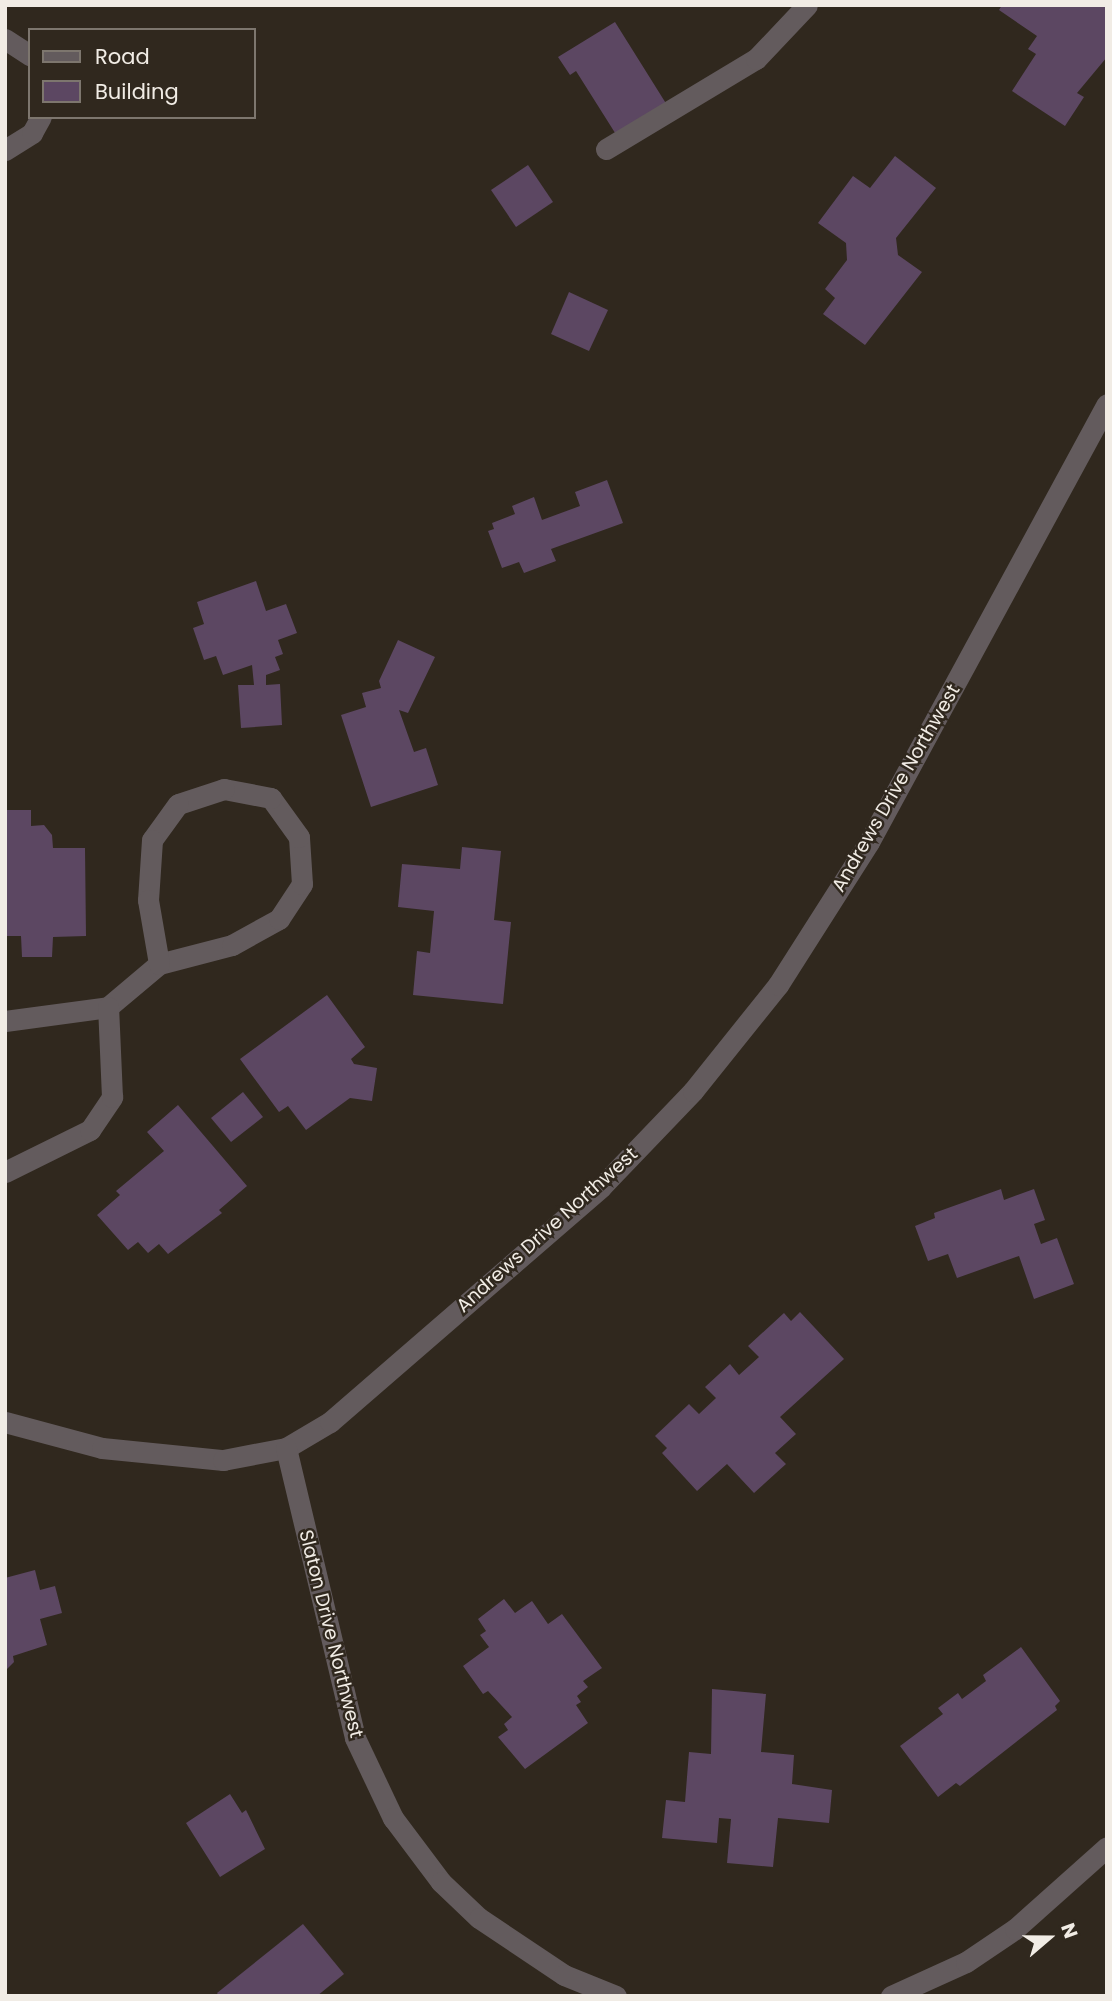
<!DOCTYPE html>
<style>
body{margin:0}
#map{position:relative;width:1112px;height:2001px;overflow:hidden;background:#30281e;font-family:Poppins,sans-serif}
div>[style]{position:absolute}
.building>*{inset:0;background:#5c4762}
.minor>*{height:21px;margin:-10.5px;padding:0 10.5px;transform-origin:10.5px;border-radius:10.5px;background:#635b5d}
span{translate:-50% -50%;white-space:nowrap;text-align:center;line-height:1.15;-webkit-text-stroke:5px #30281e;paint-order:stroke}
.street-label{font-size:19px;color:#f1ece5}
.frame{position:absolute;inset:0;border:7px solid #f1ece5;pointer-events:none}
.legend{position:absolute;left:28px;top:28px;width:228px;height:91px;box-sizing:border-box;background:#30281e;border:2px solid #7d766e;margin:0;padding:9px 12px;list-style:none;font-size:21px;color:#f1ece5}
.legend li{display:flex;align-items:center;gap:14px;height:35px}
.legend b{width:35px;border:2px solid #7d766e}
.north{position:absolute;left:1014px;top:1903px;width:70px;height:70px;-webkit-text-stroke:5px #30281e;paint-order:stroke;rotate:70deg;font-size:19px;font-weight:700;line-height:28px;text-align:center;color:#f1ece5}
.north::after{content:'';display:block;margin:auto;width:24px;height:32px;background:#f1ece5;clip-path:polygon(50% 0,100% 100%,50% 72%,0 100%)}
</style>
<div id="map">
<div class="building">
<div style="clip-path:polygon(1002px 5px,1107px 5px,1107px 57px,1077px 93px,1084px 97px,1065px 126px,1012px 91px,1036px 54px,1028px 49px,1037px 36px,999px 10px)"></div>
<div style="clip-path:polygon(615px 22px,667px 105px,617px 136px,576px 71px,570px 75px,558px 57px)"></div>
<div style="clip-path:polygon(895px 156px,936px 188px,896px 238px,898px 255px,922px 272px,865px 345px,823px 314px,835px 298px,825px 289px,847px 260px,846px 243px,818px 223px,853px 176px,870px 188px)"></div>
<div style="clip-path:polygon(528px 165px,553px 202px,516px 227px,491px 190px)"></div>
<div style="clip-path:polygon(569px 292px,608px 310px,589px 351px,551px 334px)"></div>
<div style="clip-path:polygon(607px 480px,623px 523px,551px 549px,556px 561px,524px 573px,519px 562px,502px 568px,488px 531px,494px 529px,492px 523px,515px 514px,512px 506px,534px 497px,542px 520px,580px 506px,575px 492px)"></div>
<div style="clip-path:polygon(256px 581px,266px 611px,286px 604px,297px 633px,278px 640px,283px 654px,275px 657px,280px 670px,266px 675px,266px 685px,280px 684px,282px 725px,241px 728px,238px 685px,254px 685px,252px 665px,223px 675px,216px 656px,204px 660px,193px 628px,204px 624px,197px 602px)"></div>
<div style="clip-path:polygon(398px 640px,435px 657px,408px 713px,399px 710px,414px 752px,426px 748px,438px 785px,371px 807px,341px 715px,366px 707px,362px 693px,381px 688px,379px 681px)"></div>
<div style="clip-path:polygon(5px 810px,31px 810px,31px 826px,44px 825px,52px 835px,53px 848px,85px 848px,86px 936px,53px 937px,52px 957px,22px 957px,21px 936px,5px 936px)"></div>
<div style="clip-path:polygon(462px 847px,501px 851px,494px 920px,511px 922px,503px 1004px,413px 995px,417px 951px,430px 953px,434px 911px,398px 907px,402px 864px,460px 869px)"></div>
<div style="clip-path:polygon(327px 995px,365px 1047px,351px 1059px,354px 1064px,377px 1068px,372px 1101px,350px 1098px,306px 1130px,288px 1106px,279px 1112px,240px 1059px)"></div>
<div style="clip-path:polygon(243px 1092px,263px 1117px,231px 1142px,211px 1118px)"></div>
<div style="clip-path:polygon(178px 1105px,247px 1186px,219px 1210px,222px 1213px,168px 1254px,159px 1244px,148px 1253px,138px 1242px,128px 1250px,97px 1215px,120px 1195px,116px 1191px,164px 1151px,147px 1132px)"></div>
<div style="clip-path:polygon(1001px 1189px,1004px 1200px,1034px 1189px,1045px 1220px,1034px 1224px,1041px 1244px,1057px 1238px,1074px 1284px,1034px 1299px,1019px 1256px,957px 1278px,948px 1254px,928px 1261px,915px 1226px,935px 1218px,934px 1213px)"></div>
<div style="clip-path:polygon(800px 1312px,844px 1359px,780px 1417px,796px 1434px,775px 1453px,786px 1464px,754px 1493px,727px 1464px,697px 1491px,662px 1453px,667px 1448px,655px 1436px,689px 1404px,699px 1414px,716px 1398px,705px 1387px,730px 1364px,739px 1375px,759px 1357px,748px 1346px,784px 1313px,791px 1321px)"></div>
<div style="clip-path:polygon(35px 1570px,40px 1590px,55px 1586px,62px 1613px,40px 1619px,47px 1645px,13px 1656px,14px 1662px,5px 1671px,5px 1578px)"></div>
<div style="clip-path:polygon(504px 1599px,515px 1613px,532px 1601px,548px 1624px,562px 1614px,602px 1668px,583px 1681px,588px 1687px,577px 1696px,581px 1702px,576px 1705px,588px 1723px,525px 1769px,498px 1737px,508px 1730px,504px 1724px,512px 1717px,488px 1691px,483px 1694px,463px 1666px,489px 1647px,480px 1635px,486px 1631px,478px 1619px)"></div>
<div style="clip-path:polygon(1021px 1647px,1060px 1701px,1055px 1706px,1057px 1710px,960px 1786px,956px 1783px,938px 1797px,900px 1746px,943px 1714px,938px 1708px,958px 1693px,962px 1699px,986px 1681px,983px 1675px)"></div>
<div style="clip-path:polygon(712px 1689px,766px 1694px,761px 1752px,794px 1755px,792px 1784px,832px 1790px,829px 1823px,778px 1818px,773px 1867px,727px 1863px,731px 1819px,719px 1818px,717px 1843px,662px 1838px,666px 1800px,685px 1802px,689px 1752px,711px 1754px)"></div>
<div style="clip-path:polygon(230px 1794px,242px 1813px,246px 1810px,265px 1849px,220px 1877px,186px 1823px)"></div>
<div style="clip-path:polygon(303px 1924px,344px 1974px,317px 1996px,219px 1996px,217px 1993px)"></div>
</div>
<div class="minor">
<div style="left:5px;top:39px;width:30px;rotate:33deg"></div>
<div style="left:606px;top:149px;width:175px;rotate:-31deg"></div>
<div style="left:756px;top:59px;width:74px;rotate:-46.6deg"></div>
<div style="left:5px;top:150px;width:32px;rotate:-32deg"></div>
<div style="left:32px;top:133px;width:18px;rotate:-61deg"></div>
<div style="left:5px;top:1021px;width:104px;rotate:-7.7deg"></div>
<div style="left:108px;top:1007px;width:67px;rotate:-40.1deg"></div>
<div style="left:159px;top:964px;width:75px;rotate:-14.6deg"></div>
<div style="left:232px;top:945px;width:54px;rotate:-29deg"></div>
<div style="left:279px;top:919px;width:42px;rotate:-56.7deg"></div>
<div style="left:302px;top:884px;width:47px;rotate:-93.7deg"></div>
<div style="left:299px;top:837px;width:48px;rotate:-125.7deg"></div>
<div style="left:271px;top:798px;width:48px;rotate:-169.2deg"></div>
<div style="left:224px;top:789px;width:48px;rotate:161.9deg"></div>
<div style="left:178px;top:804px;width:44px;rotate:125.8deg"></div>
<div style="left:152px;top:840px;width:60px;rotate:93.8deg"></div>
<div style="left:148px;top:900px;width:65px;rotate:80.2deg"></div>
<div style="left:5px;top:1172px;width:95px;rotate:-26.3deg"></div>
<div style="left:90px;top:1130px;width:40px;rotate:-56deg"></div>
<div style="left:112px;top:1097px;width:90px;rotate:-92.5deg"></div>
<div style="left:5px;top:1422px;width:100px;rotate:15deg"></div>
<div style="left:102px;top:1448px;width:122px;rotate:5.7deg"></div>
<div style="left:223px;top:1460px;width:64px;rotate:-10.8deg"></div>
<div style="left:286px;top:1448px;width:51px;rotate:-30.6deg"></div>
<div style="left:330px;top:1422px;width:359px;rotate:-40.9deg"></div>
<div style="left:601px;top:1187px;width:133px;rotate:-46.2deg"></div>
<div style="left:693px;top:1091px;width:136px;rotate:-51.3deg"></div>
<div style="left:778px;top:985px;width:169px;rotate:-57.5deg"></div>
<div style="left:869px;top:842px;width:498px;rotate:-61.5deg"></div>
<div style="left:286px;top:1448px;width:298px;rotate:76.6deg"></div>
<div style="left:355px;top:1738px;width:89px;rotate:64.6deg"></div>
<div style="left:393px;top:1818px;width:80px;rotate:53.1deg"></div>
<div style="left:441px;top:1882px;width:52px;rotate:43.5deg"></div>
<div style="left:479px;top:1918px;width:102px;rotate:33.8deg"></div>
<div style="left:564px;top:1975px;width:56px;rotate:22deg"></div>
<div style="left:891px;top:1996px;width:82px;rotate:-24.4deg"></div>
<div style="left:966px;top:1962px;width:59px;rotate:-34deg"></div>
<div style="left:1015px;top:1929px;width:123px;rotate:-41.7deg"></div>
</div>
<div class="street-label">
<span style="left:896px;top:788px;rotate:-60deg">Andrews Drive Northwest</span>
<span style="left:547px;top:1230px;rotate:-42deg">Andrews Drive Northwest</span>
<span style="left:331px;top:1634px;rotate:76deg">Slaton Drive Northwest</span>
</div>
<div class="frame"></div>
<ul class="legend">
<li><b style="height:9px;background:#635b5d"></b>Road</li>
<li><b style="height:19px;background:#5c4762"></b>Building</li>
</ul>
<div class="north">N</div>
</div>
